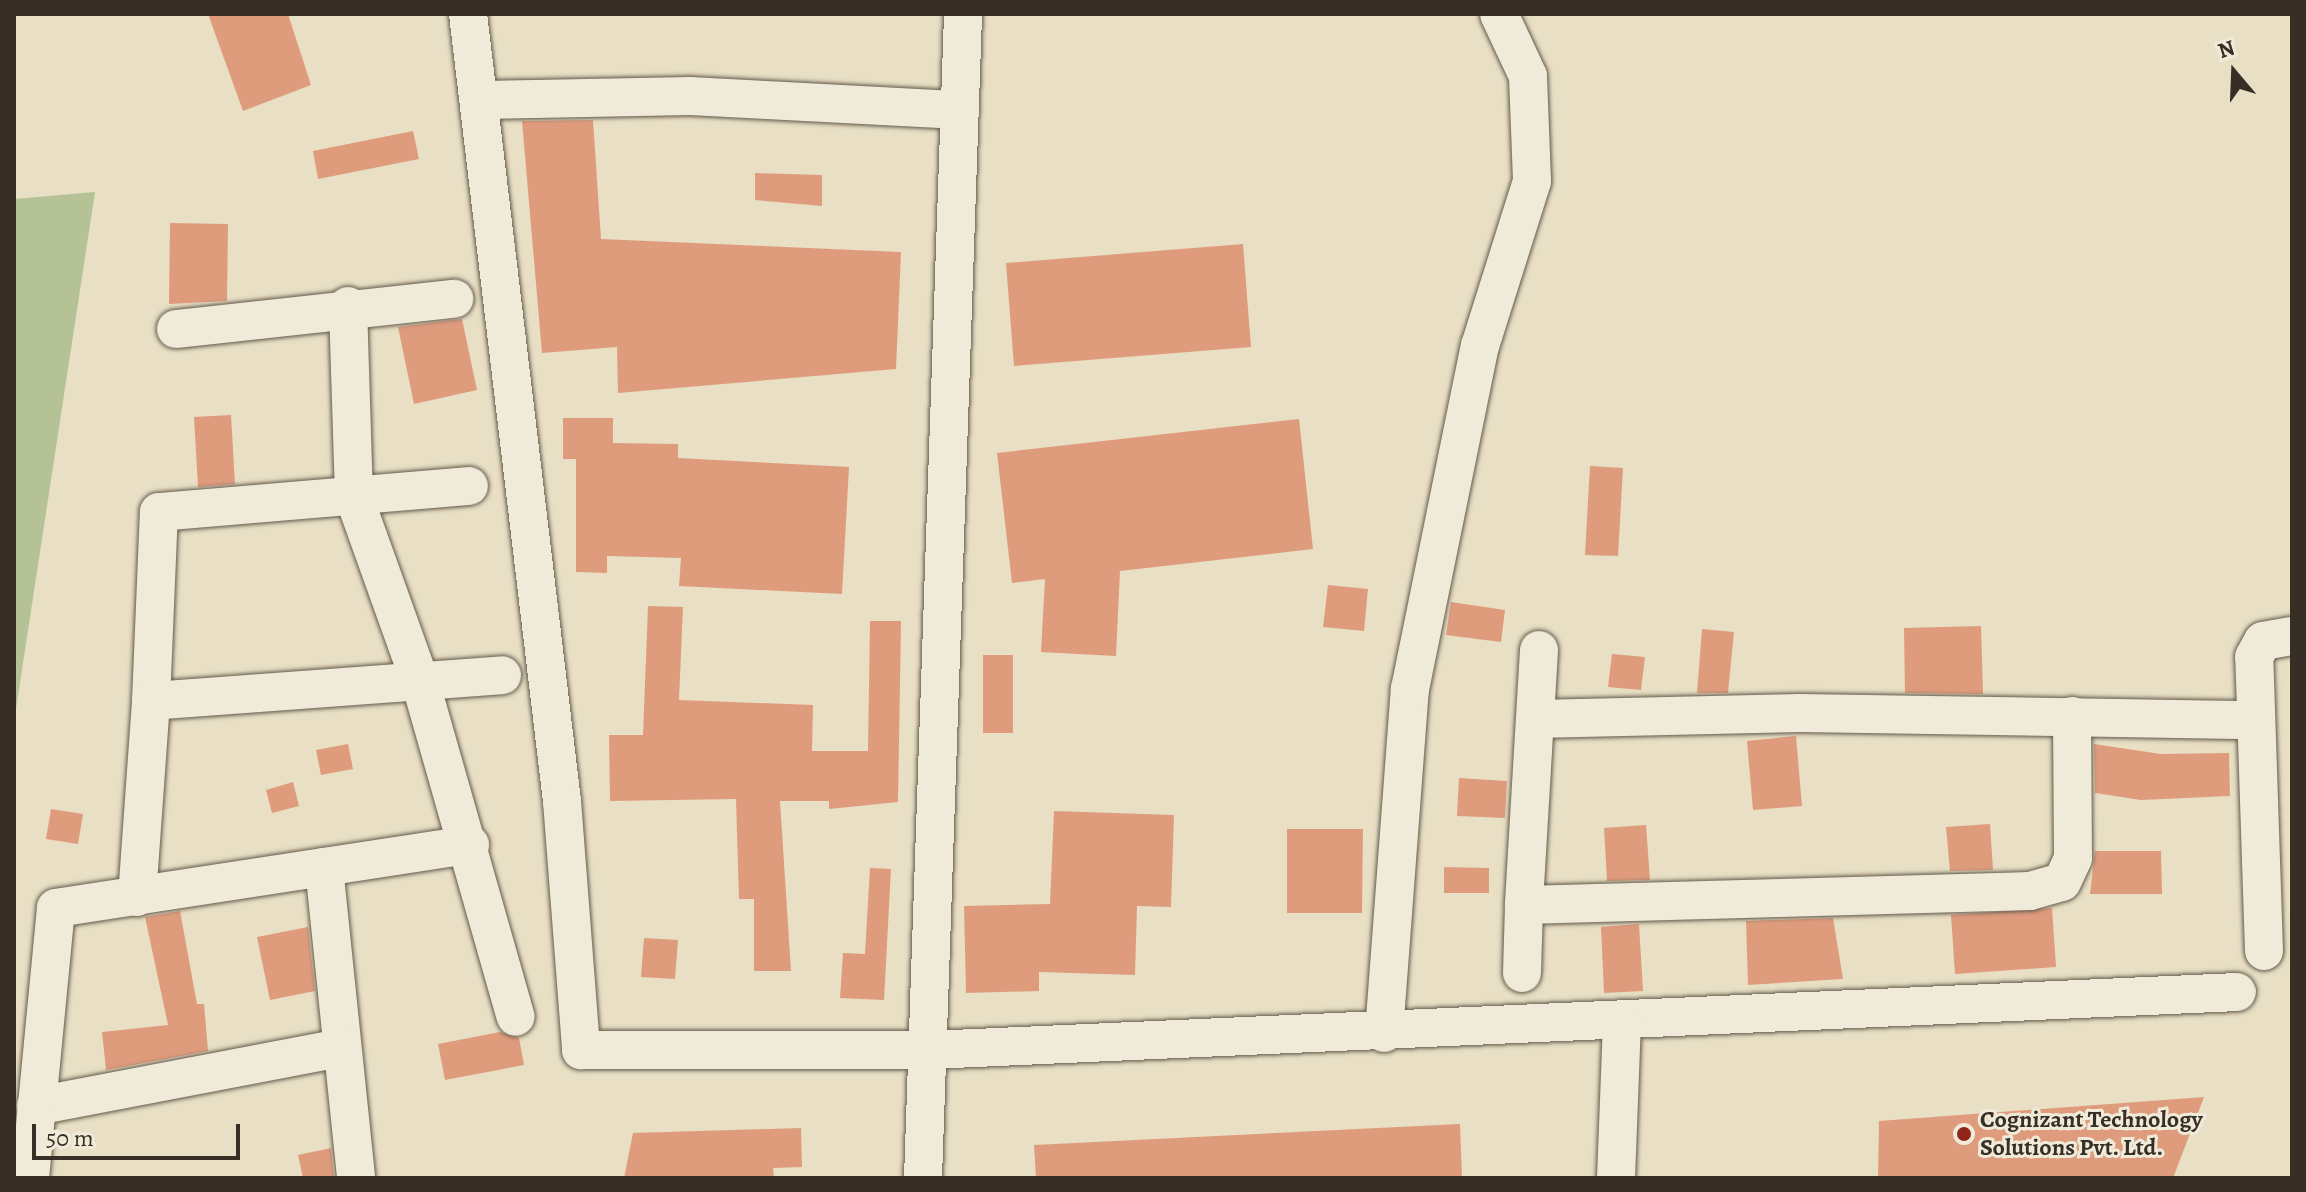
<!DOCTYPE html>
<style>
body{margin:0}
#map{position:relative;width:2306px;height:1192px;overflow:hidden;background:#e8dfc4;font-family:Alegreya,serif}
div>[style]{position:absolute}
.green>*{inset:0;background:#b4c296}
.building>*{inset:0;background:#df9c7d}
.roads{filter:drop-shadow(0 0 2px #635a4d) drop-shadow(0 0 2px #635a4d)}
.minor>*{height:38px;margin:-19px;padding:0 19px;transform-origin:19px;border-radius:19px;background:#f0ead9}
.dots>*{width:22px;height:22px;translate:-50% -50%;box-sizing:border-box;border:4px solid #f0ead9;border-radius:50%}
span{translate:-50% -50%;white-space:nowrap;text-align:center;line-height:1.15;-webkit-text-stroke:6px #f0ead9;paint-order:stroke}
.poi-label{font-size:24px;color:#372e25;font-weight:700}
.left{translate:0 -50%;text-align:left}
.frame{position:absolute;inset:0;border:16px solid #372e25;pointer-events:none}
.north{position:absolute;left:2194px;top:32px;width:80px;height:80px;-webkit-text-stroke:6px #f0ead9;paint-order:stroke;rotate:341deg;font-size:22px;font-weight:700;line-height:32px;text-align:center;color:#372e25}
.north::after{content:'';display:block;margin:auto;width:28px;height:36px;background:#372e25;clip-path:polygon(50% 0,100% 100%,50% 72%,0 100%)}
.scale{position:absolute;left:32px;top:1124px;width:208px;height:36px;box-sizing:border-box;border:4px solid #372e25;border-top:0;padding-left:10px;font-size:24px;line-height:28px;white-space:nowrap;color:#372e25;-webkit-text-stroke:6px #f0ead9;paint-order:stroke}
</style>
<div id="map">
<div class="green">
<div style="clip-path:polygon(95px 192px,14px 722px,14px 199px)"></div>
</div>
<div class="building">
<div style="clip-path:polygon(208px 14px,288px 14px,311px 85px,243px 111px)"></div>
<div style="clip-path:polygon(593px 120px,601px 239px,901px 252px,896px 369px,618px 393px,617px 347px,542px 353px,522px 121px)"></div>
<div style="clip-path:polygon(413px 131px,419px 159px,318px 179px,313px 151px)"></div>
<div style="clip-path:polygon(755px 173px,822px 175px,822px 206px,755px 200px)"></div>
<div style="clip-path:polygon(170px 223px,228px 224px,227px 301px,169px 304px)"></div>
<div style="clip-path:polygon(1243px 244px,1251px 347px,1014px 366px,1006px 263px)"></div>
<div style="clip-path:polygon(462px 319px,477px 390px,414px 404px,398px 327px)"></div>
<div style="clip-path:polygon(231px 415px,235px 484px,198px 487px,194px 417px)"></div>
<div style="clip-path:polygon(563px 418px,613px 418px,613px 443px,678px 444px,678px 458px,849px 467px,842px 594px,679px 586px,681px 558px,607px 556px,607px 573px,576px 572px,576px 459px,563px 459px)"></div>
<div style="clip-path:polygon(1299px 419px,1313px 549px,1120px 571px,1116px 656px,1041px 652px,1045px 579px,1012px 583px,997px 453px)"></div>
<div style="clip-path:polygon(1590px 466px,1623px 468px,1618px 556px,1585px 555px)"></div>
<div style="clip-path:polygon(1328px 585px,1368px 589px,1364px 631px,1323px 627px)"></div>
<div style="clip-path:polygon(1451px 602px,1505px 610px,1501px 642px,1446px 635px)"></div>
<div style="clip-path:polygon(648px 606px,683px 607px,679px 700px,813px 705px,812px 751px,868px 751px,870px 621px,901px 621px,898px 802px,829px 809px,829px 801px,780px 801px,791px 971px,754px 971px,754px 899px,739px 899px,736px 799px,610px 801px,609px 735px,643px 735px)"></div>
<div style="clip-path:polygon(1981px 626px,1983px 694px,1905px 693px,1904px 628px)"></div>
<div style="clip-path:polygon(1702px 629px,1734px 632px,1728px 693px,1697px 693px)"></div>
<div style="clip-path:polygon(1612px 654px,1645px 657px,1641px 690px,1608px 687px)"></div>
<div style="clip-path:polygon(983px 655px,1013px 655px,1013px 733px,983px 733px)"></div>
<div style="clip-path:polygon(1796px 736px,1802px 806px,1753px 810px,1747px 741px)"></div>
<div style="clip-path:polygon(348px 744px,353px 769px,321px 775px,316px 750px)"></div>
<div style="clip-path:polygon(2094px 744px,2161px 754px,2229px 753px,2230px 796px,2141px 800px,2095px 793px)"></div>
<div style="clip-path:polygon(1459px 778px,1507px 781px,1505px 818px,1457px 816px)"></div>
<div style="clip-path:polygon(293px 782px,299px 806px,272px 813px,266px 790px)"></div>
<div style="clip-path:polygon(51px 809px,83px 814px,78px 844px,46px 839px)"></div>
<div style="clip-path:polygon(1054px 811px,1174px 815px,1171px 907px,1137px 906px,1135px 975px,1039px 972px,1039px 991px,966px 993px,964px 906px,1050px 904px)"></div>
<div style="clip-path:polygon(1990px 824px,1993px 870px,1950px 871px,1946px 827px)"></div>
<div style="clip-path:polygon(1646px 825px,1650px 880px,1607px 881px,1604px 828px)"></div>
<div style="clip-path:polygon(1287px 829px,1363px 829px,1362px 913px,1287px 913px)"></div>
<div style="clip-path:polygon(2095px 851px,2161px 851px,2162px 894px,2090px 894px)"></div>
<div style="clip-path:polygon(1444px 867px,1489px 868px,1489px 893px,1444px 893px)"></div>
<div style="clip-path:polygon(870px 868px,891px 869px,884px 1000px,840px 998px,843px 953px,865px 954px)"></div>
<div style="clip-path:polygon(2052px 908px,2056px 967px,1955px 974px,1951px 915px)"></div>
<div style="clip-path:polygon(180px 911px,197px 1004px,204px 1004px,208px 1051px,106px 1070px,102px 1032px,168px 1025px,145px 917px)"></div>
<div style="clip-path:polygon(1833px 918px,1843px 979px,1748px 985px,1746px 921px)"></div>
<div style="clip-path:polygon(1639px 924px,1643px 991px,1604px 993px,1601px 927px)"></div>
<div style="clip-path:polygon(308px 927px,315px 991px,270px 1000px,257px 937px)"></div>
<div style="clip-path:polygon(644px 938px,678px 940px,675px 979px,641px 977px)"></div>
<div style="clip-path:polygon(500px 1032px,519px 1038px,524px 1065px,445px 1080px,438px 1044px)"></div>
<div style="clip-path:polygon(2204px 1097px,2173px 1178px,1878px 1178px,1879px 1121px)"></div>
<div style="clip-path:polygon(1460px 1124px,1462px 1178px,1036px 1178px,1034px 1145px)"></div>
<div style="clip-path:polygon(801px 1128px,802px 1167px,773px 1168px,774px 1178px,624px 1178px,633px 1133px)"></div>
<div style="clip-path:polygon(331px 1148px,334px 1178px,303px 1178px,298px 1155px)"></div>
</div>
<div class="roads">
<div class="minor">
<div style="left:468px;top:14px;width:793px;rotate:83.19deg"></div>
<div style="left:562px;top:801px;width:250px;rotate:85.6deg"></div>
<div style="left:581px;top:1050px;width:349px"></div>
<div style="left:930px;top:1050px;width:1308px;rotate:-2.54deg"></div>
<div style="left:482px;top:100px;width:208px;rotate:-1.1deg"></div>
<div style="left:690px;top:96px;width:270px;rotate:3deg"></div>
<div style="left:348px;top:306px;width:191px;rotate:88.2deg"></div>
<div style="left:354px;top:497px;width:195px;rotate:70.3deg"></div>
<div style="left:420px;top:681px;width:349px;rotate:74.1deg"></div>
<div style="left:176px;top:329px;width:280px;rotate:-6.2deg"></div>
<div style="left:1539px;top:650px;width:255px;rotate:93.4deg"></div>
<div style="left:1524px;top:905px;width:506px;rotate:-1.58deg"></div>
<div style="left:2030px;top:891px;width:33px;rotate:-16deg"></div>
<div style="left:2062px;top:882px;width:26px;rotate:-65deg"></div>
<div style="left:2073px;top:858px;width:142px;rotate:-90.4deg"></div>
<div style="left:151px;top:701px;width:189px;rotate:-87.6deg"></div>
<div style="left:159px;top:512px;width:311px;rotate:-4.8deg"></div>
<div style="left:1535px;top:719px;width:265px;rotate:-1.3deg"></div>
<div style="left:1800px;top:713px;width:454px;rotate:0.9deg"></div>
<div style="left:324px;top:867px;width:313px;rotate:84.1deg"></div>
<div style="left:137px;top:897px;width:196px;rotate:-85.9deg"></div>
<div style="left:151px;top:701px;width:352px;rotate:-4.2deg"></div>
<div style="left:2264px;top:951px;width:294px;rotate:-91.9deg"></div>
<div style="left:2254px;top:657px;width:18px;rotate:-61deg"></div>
<div style="left:2263px;top:641px;width:29px;rotate:-10deg"></div>
<div style="left:1522px;top:973px;width:68px;rotate:-88.3deg"></div>
<div style="left:1384px;top:1033px;width:345px;rotate:-85.7deg"></div>
<div style="left:1410px;top:689px;width:350px;rotate:-78.5deg"></div>
<div style="left:1480px;top:346px;width:173px;rotate:-72.5deg"></div>
<div style="left:1532px;top:181px;width:105px;rotate:-92.2deg"></div>
<div style="left:1528px;top:76px;width:68px;rotate:-115.1deg"></div>
<div style="left:36px;top:1106px;width:310px;rotate:-10.8deg"></div>
<div style="left:30px;top:1178px;width:271px;rotate:-84.5deg"></div>
<div style="left:56px;top:908px;width:419px;rotate:-8.7deg"></div>
<div style="left:923px;top:1178px;width:1165px;rotate:-88.03deg"></div>
<div style="left:1616px;top:1178px;width:154px;rotate:-87.8deg"></div>
</div>
</div>
<div class="dots">
<div style="left:1964px;top:1134px;background:#8f2418"></div>
</div>
<div class="poi-label">
<span class="left" style="left:1980px;top:1134px">Cognizant Technology<br>Solutions Pvt. Ltd.</span>
</div>
<div class="frame"></div>
<div class="north">N</div>
<div class="scale">50 m</div>
</div>
